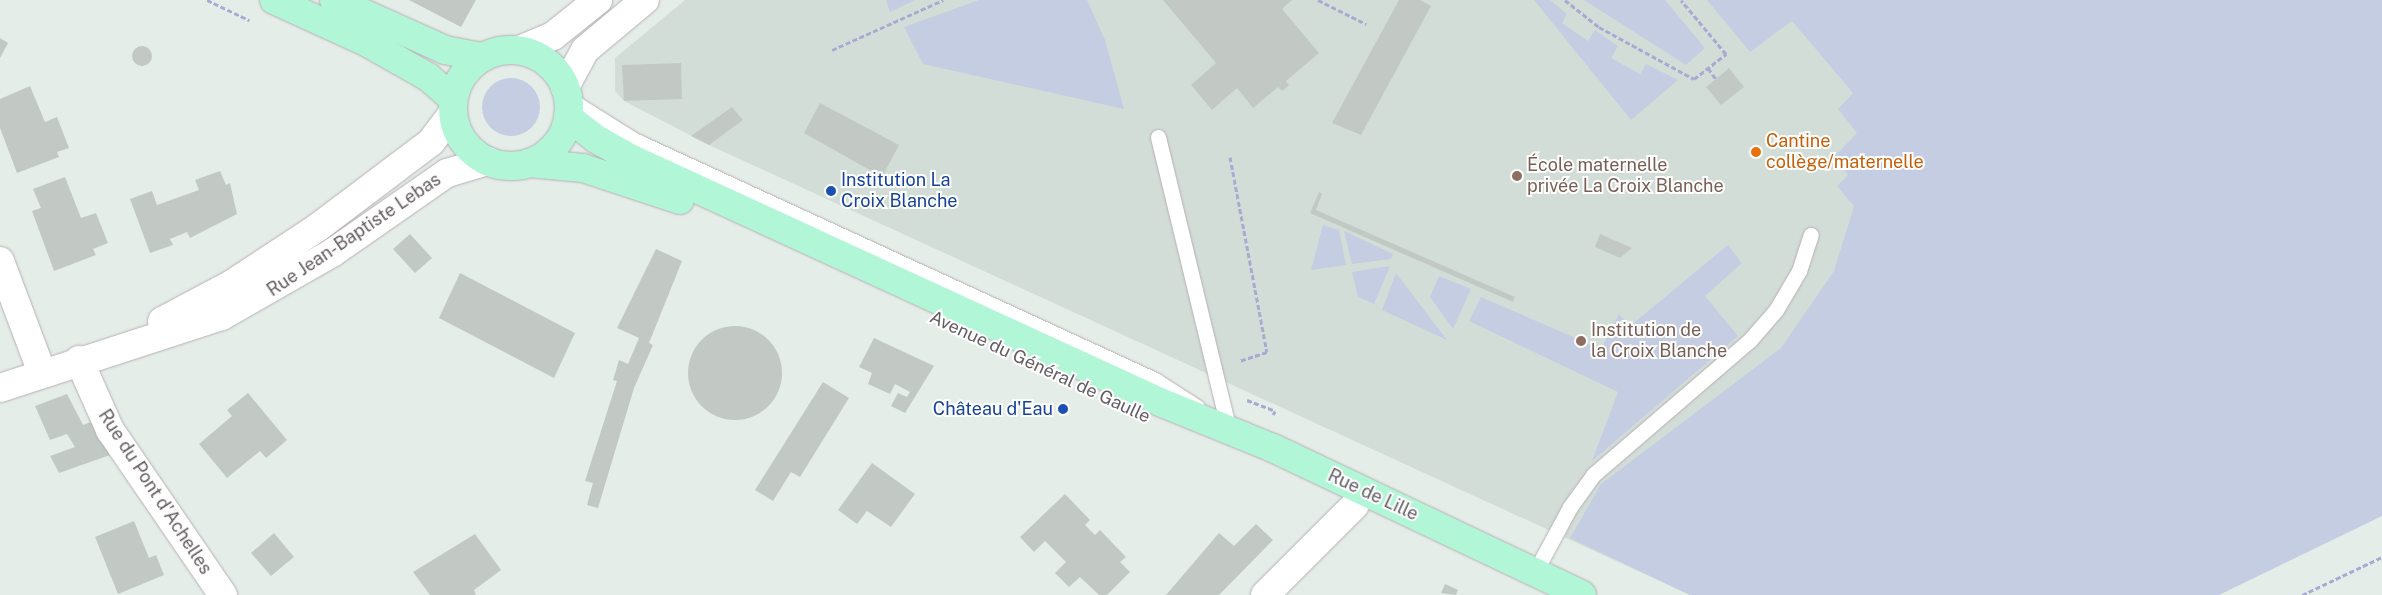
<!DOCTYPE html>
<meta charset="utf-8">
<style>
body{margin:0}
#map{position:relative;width:2382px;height:595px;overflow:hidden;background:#e5ede9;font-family:"Public Sans",sans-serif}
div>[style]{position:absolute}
.education>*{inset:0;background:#d3ddd8}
.green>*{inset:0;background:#c4cde2}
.round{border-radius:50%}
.building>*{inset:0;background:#c2c9c4}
.path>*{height:3px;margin-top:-1.5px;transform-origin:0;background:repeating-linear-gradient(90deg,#a9aad2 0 5px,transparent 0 7.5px)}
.roads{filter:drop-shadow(0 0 1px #b6b0b4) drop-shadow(0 0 1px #b6b0b4)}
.service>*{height:15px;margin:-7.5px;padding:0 7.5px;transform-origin:7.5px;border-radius:7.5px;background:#fff}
.minor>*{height:28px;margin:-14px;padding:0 14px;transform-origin:14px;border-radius:14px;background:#fff}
.secondary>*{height:28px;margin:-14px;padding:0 14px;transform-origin:14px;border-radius:14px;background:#fff}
.primary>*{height:28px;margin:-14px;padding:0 14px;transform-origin:14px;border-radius:14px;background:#b2f6d8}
.primary>.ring{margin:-14px;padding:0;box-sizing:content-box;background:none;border:28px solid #b2f6d8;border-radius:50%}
.dots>*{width:14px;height:14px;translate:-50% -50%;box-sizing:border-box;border:2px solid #fff;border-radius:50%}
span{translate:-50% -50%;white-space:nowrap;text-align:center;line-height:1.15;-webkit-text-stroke:4px #fff;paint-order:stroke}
.food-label{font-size:18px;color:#c56008}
.left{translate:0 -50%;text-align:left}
.education-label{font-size:18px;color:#785e54}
.transit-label{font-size:18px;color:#164399}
.right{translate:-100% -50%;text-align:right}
.street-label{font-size:18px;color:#645d62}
</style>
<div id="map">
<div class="education">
<div style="clip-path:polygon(685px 0,2245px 0,1802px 595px,1690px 595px,709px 145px,624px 101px,615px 91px,615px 58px)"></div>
</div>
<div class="green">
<div style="clip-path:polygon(886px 0,915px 0,890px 12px)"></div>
<div style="clip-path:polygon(979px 0,1087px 0,1105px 40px,1124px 109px,923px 64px,904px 27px)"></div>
<div style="clip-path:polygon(1534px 0,1550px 0,1567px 14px,1562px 23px,1588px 41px,1595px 30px,1618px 46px,1611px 58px,1640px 74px,1646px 64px,1678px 80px,1631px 120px)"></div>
<div style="clip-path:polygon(1584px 0,1665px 0,1705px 48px,1686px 65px)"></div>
<div style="clip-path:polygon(1707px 0,2382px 0,2382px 516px,2219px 595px,1690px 595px,1570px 538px,1601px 484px,1781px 348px,1834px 271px,1854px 206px,1837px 186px,1848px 175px,1834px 157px,1857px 133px,1838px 109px,1853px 93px,1792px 21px,1750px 52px)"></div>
<div class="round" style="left:482px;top:78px;width:58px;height:58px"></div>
<div style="clip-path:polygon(1323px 225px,1339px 230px,1346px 265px,1311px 270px)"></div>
<div style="clip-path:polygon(1344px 231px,1393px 254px,1391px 259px,1352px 264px)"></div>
<div style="clip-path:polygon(1728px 245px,1742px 263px,1705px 296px,1738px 336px,1592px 461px,1618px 392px,1469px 321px,1481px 297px,1601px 349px,1619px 314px,1630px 326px)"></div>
<div style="clip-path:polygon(1390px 266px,1374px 304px,1358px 297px,1352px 272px)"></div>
<div style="clip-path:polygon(1396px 273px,1447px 340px,1382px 310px)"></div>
<div style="clip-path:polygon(1439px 276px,1471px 289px,1453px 329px,1430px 297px)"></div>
</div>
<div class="building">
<div style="clip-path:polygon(409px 0,476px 0,461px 27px)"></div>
<div style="clip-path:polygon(1163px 0,1292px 0,1282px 9px,1319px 53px,1286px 81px,1289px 85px,1282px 91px,1278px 87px,1253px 108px,1237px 88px,1212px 110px,1191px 85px,1216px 63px)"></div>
<div style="clip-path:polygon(1399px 0,1420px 0,1431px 6px,1361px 135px,1332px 123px)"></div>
<div style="clip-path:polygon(0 38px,8px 43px,0 58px)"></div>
<div class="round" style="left:132px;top:46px;width:20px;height:20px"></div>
<div style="clip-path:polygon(681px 63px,682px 99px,624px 101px,622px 65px)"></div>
<div style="clip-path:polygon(1729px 68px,1744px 87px,1721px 105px,1706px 87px)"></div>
<div style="clip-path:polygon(30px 86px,45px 122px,57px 117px,69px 148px,57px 152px,59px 157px,17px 173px,0 128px,0 99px)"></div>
<div style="clip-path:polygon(820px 103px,899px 145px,882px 177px,804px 133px)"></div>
<div style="clip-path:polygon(732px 107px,743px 120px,709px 145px,691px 136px)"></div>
<div style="clip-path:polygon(220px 171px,226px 185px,230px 183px,237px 214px,190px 238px,187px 232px,170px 239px,173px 245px,150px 253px,130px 199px,152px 191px,157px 205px,199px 190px,195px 180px)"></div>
<div style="clip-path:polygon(65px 177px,81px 218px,96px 213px,108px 243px,93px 249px,96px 255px,54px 271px,32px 211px,41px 208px,33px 189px)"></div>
<div style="clip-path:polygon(1319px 192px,1322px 194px,1316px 210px,1515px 297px,1513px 302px,1310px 213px)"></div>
<div style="clip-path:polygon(410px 234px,432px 258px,415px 273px,393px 249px)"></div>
<div style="clip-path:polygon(1600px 234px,1632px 248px,1620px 258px,1595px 247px)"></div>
<div style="clip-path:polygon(656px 249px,682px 261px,649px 343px,653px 345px,634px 388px,598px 508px,587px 505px,593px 483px,585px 481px,617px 381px,613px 380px,619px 360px,628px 364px,639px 338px,617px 328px)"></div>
<div style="clip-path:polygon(460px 273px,575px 333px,554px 378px,439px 318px)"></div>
<div class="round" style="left:688px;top:326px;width:94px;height:94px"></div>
<div style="clip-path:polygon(874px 338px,934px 366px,905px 413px,891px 406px,898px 393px,907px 397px,910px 392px,895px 384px,890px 394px,868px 384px,872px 373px,859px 367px)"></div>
<div style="clip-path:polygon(823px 382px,849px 398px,800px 477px,791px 472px,773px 501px,755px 490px)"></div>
<div style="clip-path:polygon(248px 393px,287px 440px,266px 458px,260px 451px,227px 478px,199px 444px,232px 416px,227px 410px)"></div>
<div style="clip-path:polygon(67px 394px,83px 425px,91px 422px,113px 454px,59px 473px,50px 456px,75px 447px,67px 434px,50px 440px,35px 406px)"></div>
<div style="clip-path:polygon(872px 463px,915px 494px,891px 527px,867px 511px,857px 524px,838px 510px)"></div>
<div style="clip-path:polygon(1065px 494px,1090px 520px,1085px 525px,1095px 535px,1100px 530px,1126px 557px,1120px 562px,1130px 572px,1107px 595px,1099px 595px,1080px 577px,1069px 587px,1055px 573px,1066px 562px,1045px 541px,1034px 552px,1020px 537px)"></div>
<div style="clip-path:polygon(134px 521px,149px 558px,156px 555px,164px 575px,118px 594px,95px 537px)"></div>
<div style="clip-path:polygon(1256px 524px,1273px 540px,1219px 595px,1166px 595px,1219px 533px,1234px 546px)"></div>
<div style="clip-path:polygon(274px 533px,294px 557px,271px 576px,251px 553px)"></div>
<div style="clip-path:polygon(475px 534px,501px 570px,474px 590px,476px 595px,430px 595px,413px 572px)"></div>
<div style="clip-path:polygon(1445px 584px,1458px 590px,1456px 595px,1441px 593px)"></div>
</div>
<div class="path">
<div style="left:207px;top:0;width:47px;rotate:25.5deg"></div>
<div style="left:1318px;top:0;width:54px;rotate:26.6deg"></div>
<div style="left:1565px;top:0;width:43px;rotate:38.5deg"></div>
<div style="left:1599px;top:27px;width:108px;rotate:28.7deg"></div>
<div style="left:1694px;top:79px;width:41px;rotate:-38deg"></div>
<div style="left:1726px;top:54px;width:70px;rotate:-129.8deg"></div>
<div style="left:832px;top:50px;width:122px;rotate:-24.2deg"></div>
<div style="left:1708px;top:68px;width:14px;rotate:54deg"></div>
<div style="left:1230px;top:157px;width:198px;rotate:79.3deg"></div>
<div style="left:1267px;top:352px;width:29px;rotate:162deg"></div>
<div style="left:1247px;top:400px;width:30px;rotate:21deg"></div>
<div style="left:1275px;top:411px;width:4px;rotate:117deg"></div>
<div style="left:2302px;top:595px;width:89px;rotate:-25.4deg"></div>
</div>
<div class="roads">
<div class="service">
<div style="left:569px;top:99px;width:77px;rotate:32.2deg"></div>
<div style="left:634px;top:140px;width:574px;rotate:24.73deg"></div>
<div style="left:1155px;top:380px;width:50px;rotate:32.7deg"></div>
<div style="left:1158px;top:137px;width:302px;rotate:76.4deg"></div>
<div style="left:1535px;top:572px;width:74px;rotate:-61.7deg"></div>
<div style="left:1570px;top:507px;width:39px;rotate:-54deg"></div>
<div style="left:1593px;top:475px;width:206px;rotate:-40.7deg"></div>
<div style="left:1749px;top:341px;width:41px;rotate:-48.9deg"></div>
<div style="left:1776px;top:310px;width:45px;rotate:-59.5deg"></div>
<div style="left:1799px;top:271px;width:38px;rotate:-72deg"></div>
</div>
<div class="minor">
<div style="left:0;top:261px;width:120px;rotate:69.4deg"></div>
<div style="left:79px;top:360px;width:77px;rotate:66.1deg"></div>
<div style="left:110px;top:430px;width:200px;rotate:55.6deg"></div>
<div style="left:1265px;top:595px;width:127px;rotate:-45deg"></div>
</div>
<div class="secondary">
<div style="left:520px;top:50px;width:36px;rotate:-23deg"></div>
<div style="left:553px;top:36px;width:58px;rotate:-38.7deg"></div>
<div style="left:565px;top:87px;width:42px;rotate:-61.6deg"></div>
<div style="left:585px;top:50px;width:78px;rotate:-39.8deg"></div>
<div style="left:162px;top:321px;width:79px;rotate:-27.9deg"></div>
<div style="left:232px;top:284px;width:102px;rotate:-33.4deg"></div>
<div style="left:317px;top:228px;width:143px;rotate:-37deg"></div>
<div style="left:431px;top:142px;width:36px;rotate:-53deg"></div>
<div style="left:0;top:388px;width:233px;rotate:-18deg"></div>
<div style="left:222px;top:316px;width:127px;rotate:-29.8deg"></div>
<div style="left:332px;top:253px;width:140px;rotate:-34.8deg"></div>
<div style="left:447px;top:173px;width:43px;rotate:-16.3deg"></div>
</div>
<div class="primary">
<div style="left:274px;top:0;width:103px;rotate:24.6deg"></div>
<div style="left:368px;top:43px;width:69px;rotate:29.5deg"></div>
<div style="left:428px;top:77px;width:33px;rotate:41deg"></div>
<div style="left:334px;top:0;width:122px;rotate:24.2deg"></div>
<div style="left:445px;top:50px;width:37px;rotate:11deg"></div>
<div class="ring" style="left:453px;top:50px;width:88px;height:88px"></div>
<div style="left:568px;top:117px;width:36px;rotate:38deg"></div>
<div style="left:596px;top:139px;width:41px;rotate:29.1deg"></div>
<div style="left:632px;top:159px;width:581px;rotate:24.71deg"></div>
<div style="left:1160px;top:402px;width:122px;rotate:22.2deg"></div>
<div style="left:1273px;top:448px;width:342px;rotate:25.4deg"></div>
<div style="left:529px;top:163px;width:54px;rotate:5.3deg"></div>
<div style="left:583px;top:168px;width:102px;rotate:18.3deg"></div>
</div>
</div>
<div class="dots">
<div style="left:1756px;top:152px;background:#e8710a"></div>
<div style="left:1517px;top:176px;background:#8d6e63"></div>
<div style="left:831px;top:191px;background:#1a4fb4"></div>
<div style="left:1581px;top:341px;background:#8d6e63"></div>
<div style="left:1063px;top:409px;background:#1a4fb4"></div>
</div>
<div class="food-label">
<span class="left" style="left:1766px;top:152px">Cantine<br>collège/maternelle</span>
</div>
<div class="education-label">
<span class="left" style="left:1527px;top:176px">École maternelle<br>privée La Croix Blanche</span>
<span class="left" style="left:1591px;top:341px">Institution de<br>la Croix Blanche</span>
</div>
<div class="transit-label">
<span class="left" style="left:841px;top:191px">Institution La<br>Croix Blanche</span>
<span class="right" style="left:1053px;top:409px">Château d'Eau</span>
</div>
<div class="street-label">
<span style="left:354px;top:235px;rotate:-34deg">Rue Jean-Baptiste Lebas</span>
<span style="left:1040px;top:367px;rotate:25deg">Avenue du Général de Gaulle</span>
<span style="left:155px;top:492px;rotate:57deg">Rue du Pont d'Achelles</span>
<span style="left:1373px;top:495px;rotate:25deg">Rue de Lille</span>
</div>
</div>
